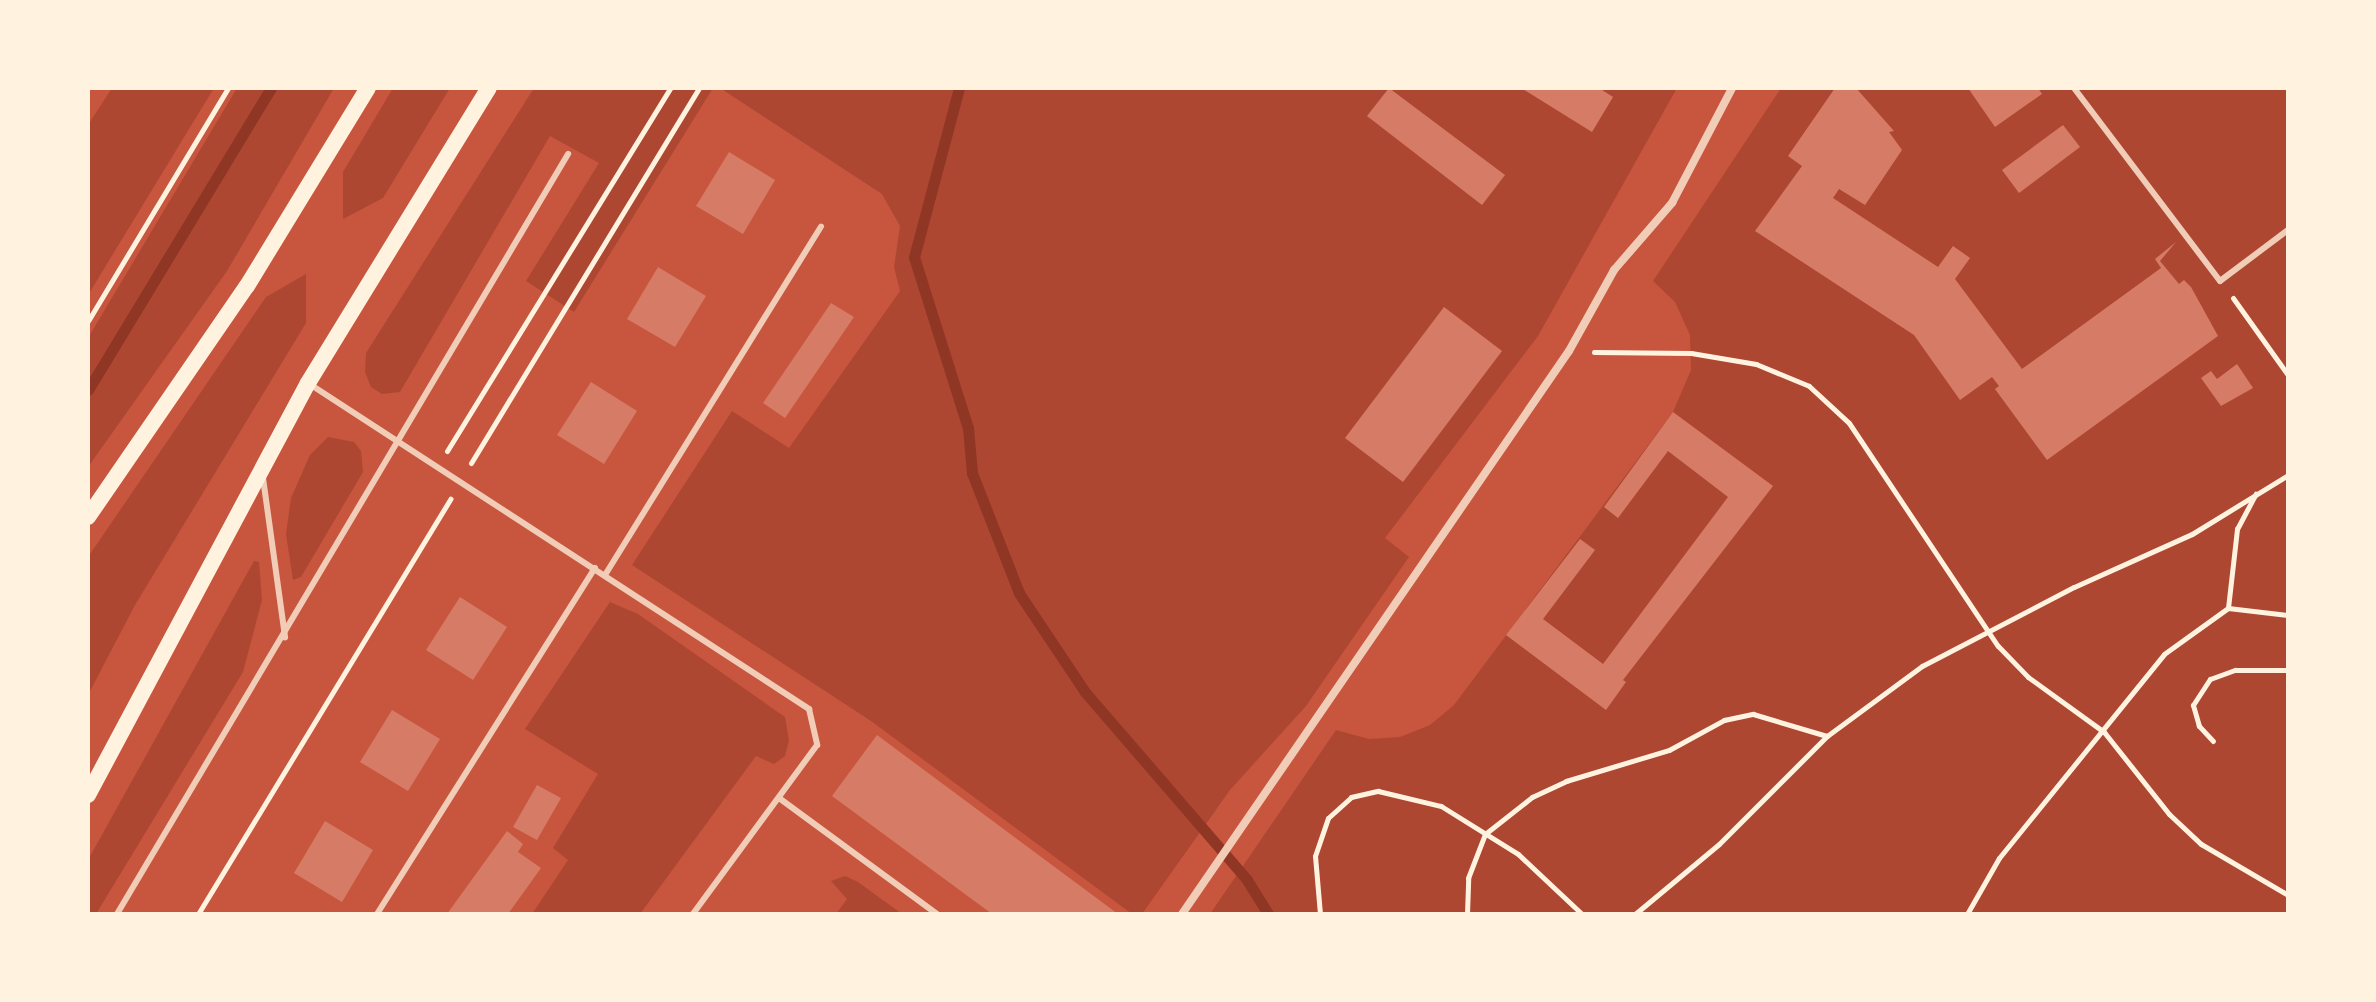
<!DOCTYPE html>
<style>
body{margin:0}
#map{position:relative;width:2376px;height:1002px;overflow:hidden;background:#c8553d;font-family:"Titillium Web",sans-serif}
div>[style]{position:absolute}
.green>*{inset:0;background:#ae4732}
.stream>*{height:11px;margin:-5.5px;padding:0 5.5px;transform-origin:5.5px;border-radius:5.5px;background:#8f3625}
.building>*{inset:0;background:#d67c66}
.path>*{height:5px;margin:-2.5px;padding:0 2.5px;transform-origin:2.5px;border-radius:2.5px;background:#fff3e0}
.service>*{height:6px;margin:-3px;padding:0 3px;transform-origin:3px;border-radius:3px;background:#f1ccb7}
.minor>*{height:8px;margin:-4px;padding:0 4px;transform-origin:4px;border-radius:4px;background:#f1ccb7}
.secondary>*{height:16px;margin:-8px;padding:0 8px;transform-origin:8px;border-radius:8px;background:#fff3e0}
span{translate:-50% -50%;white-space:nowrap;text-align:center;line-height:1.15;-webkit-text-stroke:6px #fff3e0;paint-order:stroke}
.frame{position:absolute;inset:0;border:90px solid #fff3e0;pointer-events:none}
</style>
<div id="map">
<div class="green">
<div style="clip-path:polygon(112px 88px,214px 88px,88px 295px,88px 125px)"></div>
<div style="clip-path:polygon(237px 88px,334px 88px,227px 271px,88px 467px,88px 338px)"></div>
<div style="clip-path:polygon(393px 88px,450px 88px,383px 198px,343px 219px,343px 172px)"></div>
<div style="clip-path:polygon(534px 88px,713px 88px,574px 312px,526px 281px,599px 163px,550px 136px,400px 392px,382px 394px,371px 387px,365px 372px,366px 353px)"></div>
<div style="clip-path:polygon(720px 88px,1677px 88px,1538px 336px,1385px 538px,1409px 557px,1306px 706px,1230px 790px,1142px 914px,1132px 914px,871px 721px,632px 565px,732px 411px,789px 448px,900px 291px,894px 267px,900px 226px,882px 194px)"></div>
<div style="clip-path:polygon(1781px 88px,2288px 88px,2288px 914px,1210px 914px,1336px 730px,1369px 739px,1400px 737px,1430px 725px,1454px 705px,1673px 412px,1691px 370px,1690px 335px,1675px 302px,1653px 281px)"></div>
<div style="clip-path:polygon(306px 274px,306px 323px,135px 605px,88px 695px,88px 557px,266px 297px)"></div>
<div style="clip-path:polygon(328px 437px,354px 442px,361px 451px,363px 472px,301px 577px,293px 580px,286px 534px,291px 498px,310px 455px)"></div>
<div style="clip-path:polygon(254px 561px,259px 562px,262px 600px,243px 672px,96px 914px,88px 914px,88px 860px)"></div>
<div style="clip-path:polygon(610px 602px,638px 614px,785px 717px,789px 740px,785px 756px,774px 764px,756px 756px,640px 914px,532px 914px,568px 860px,553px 848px,598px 774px,525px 729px)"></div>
<div style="clip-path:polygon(845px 876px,858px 882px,902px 914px,836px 914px,847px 899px,831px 881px)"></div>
</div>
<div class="stream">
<div style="left:959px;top:88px;width:175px;rotate:104.9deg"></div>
<div style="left:914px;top:257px;width:179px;rotate:72.5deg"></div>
<div style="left:968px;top:428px;width:45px;rotate:84.9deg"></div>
<div style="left:972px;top:473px;width:129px;rotate:68.6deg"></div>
<div style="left:1019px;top:593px;width:119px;rotate:56.3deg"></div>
<div style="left:1085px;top:692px;width:248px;rotate:49.2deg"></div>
<div style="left:1247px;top:880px;width:40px;rotate:58deg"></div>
<div style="left:88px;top:390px;width:353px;rotate:-58.8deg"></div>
</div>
<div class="building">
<div style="clip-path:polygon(1389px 88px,1505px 175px,1482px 205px,1367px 116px)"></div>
<div style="clip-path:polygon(1521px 88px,1599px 88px,1613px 97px,1592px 132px)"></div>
<div style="clip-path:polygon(1835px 88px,1856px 88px,1894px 131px,1889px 132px,1902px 150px,1865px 205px,1839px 189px,1833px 198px,1938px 267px,1953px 246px,1970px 258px,1955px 279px,2022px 369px,2161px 268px,2155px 259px,2176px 242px,2160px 261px,2179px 284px,2184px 280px,2191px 287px,2218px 336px,2047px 460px,1995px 389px,1999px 386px,1992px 377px,1960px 400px,1914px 335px,1755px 231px,1802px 166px,1788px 156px)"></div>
<div style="clip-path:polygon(1968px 88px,2038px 88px,2042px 94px,1995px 127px)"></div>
<div style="clip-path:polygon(2063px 125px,2080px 147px,2019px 193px,2002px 170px)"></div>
<div style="clip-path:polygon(729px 152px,775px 180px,743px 234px,696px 206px)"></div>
<div style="clip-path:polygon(658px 267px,706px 296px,675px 347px,627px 319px)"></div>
<div style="clip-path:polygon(831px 303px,854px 317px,785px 418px,763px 403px)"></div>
<div style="clip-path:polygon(1444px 307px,1502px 351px,1403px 482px,1345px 438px)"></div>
<div style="clip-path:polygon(2237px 364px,2253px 388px,2221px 406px,2201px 378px,2211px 371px,2217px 379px)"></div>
<div style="clip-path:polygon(591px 382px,637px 411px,604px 464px,557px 435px)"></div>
<div style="clip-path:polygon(1673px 412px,1773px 486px,1623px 680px,1626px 682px,1606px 710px,1506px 635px,1580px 539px,1595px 550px,1543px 619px,1603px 664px,1728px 497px,1668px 451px,1618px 518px,1604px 507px)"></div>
<div style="clip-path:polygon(460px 597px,507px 627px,473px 680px,426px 650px)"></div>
<div style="clip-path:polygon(392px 710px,440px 739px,408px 791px,360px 762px)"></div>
<div style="clip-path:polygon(877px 735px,1118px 914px,992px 914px,832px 796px)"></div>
<div style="clip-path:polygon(537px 785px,561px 798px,537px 840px,513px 827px)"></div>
<div style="clip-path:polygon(325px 821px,373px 850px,342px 902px,294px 873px)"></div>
<div style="clip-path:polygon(507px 831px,523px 844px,518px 852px,541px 868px,508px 914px,447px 914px)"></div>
</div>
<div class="path">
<div style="left:2233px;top:298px;width:95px;rotate:54.5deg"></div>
<div style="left:88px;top:321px;width:272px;rotate:-59deg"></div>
<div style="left:1594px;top:352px;width:97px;rotate:0.6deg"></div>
<div style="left:1691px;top:353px;width:66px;rotate:9.6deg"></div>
<div style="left:1756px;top:364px;width:57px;rotate:22.5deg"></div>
<div style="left:1809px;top:386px;width:54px;rotate:42.8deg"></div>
<div style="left:1849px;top:423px;width:268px;rotate:56.3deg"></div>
<div style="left:1998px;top:646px;width:43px;rotate:45.9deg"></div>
<div style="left:2028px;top:677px;width:94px;rotate:35.9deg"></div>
<div style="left:2104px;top:732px;width:105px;rotate:51.6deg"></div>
<div style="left:2169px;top:814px;width:44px;rotate:43.2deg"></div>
<div style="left:2201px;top:844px;width:101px;rotate:30.4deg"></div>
<div style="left:447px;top:451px;width:426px;rotate:-58.4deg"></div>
<div style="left:471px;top:463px;width:439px;rotate:-58.7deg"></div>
<div style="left:2228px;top:608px;width:80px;rotate:-83.5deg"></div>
<div style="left:2237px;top:529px;width:40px;rotate:-62deg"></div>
<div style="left:2213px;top:741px;width:21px;rotate:-133deg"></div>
<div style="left:2199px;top:726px;width:22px;rotate:-106deg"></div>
<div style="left:2193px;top:705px;width:31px;rotate:-57deg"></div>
<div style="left:2210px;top:679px;width:27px;rotate:-20deg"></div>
<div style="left:2235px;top:670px;width:53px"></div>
<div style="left:198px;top:914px;width:486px;rotate:-58.7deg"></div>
<div style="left:1320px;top:914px;width:58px;rotate:-94.9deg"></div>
<div style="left:1315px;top:856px;width:40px;rotate:-71.1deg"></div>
<div style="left:1328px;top:818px;width:31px;rotate:-42deg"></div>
<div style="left:1351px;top:797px;width:28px;rotate:-13deg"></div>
<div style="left:1378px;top:791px;width:65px;rotate:13.4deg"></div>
<div style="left:1441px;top:806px;width:91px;rotate:31.9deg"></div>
<div style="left:1518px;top:854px;width:88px;rotate:43.2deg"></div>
<div style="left:1467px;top:914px;width:36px;rotate:-88deg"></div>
<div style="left:1468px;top:878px;width:47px;rotate:-68.9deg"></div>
<div style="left:1485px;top:834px;width:60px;rotate:-38.2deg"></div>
<div style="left:1532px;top:797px;width:38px;rotate:-25deg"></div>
<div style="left:1566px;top:781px;width:108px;rotate:-16.8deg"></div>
<div style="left:1669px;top:750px;width:63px;rotate:-28.6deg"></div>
<div style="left:1724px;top:720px;width:30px;rotate:-12deg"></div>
<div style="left:1753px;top:714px;width:77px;rotate:16.6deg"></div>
<div style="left:1635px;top:914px;width:109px;rotate:-39.8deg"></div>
<div style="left:1719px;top:844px;width:153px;rotate:-45deg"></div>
<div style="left:1827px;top:736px;width:118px;rotate:-36.4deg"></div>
<div style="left:1922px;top:666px;width:171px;rotate:-27.5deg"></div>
<div style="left:2074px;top:587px;width:129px;rotate:-24.2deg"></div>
<div style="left:2192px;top:534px;width:113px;rotate:-31.6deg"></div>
<div style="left:1967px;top:914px;width:64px;rotate:-60.3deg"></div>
<div style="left:1999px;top:858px;width:262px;rotate:-51deg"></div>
<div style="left:2164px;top:654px;width:79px;rotate:-35.7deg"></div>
<div style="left:2228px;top:608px;width:60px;rotate:6.7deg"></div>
</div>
<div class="service">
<div style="left:2074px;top:88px;width:242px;rotate:52.9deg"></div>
<div style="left:2220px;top:281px;width:85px;rotate:-36.9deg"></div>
<div style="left:308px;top:383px;width:598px;rotate:33.05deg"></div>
<div style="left:809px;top:709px;width:37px;rotate:77deg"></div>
<div style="left:817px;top:745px;width:210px;rotate:126.3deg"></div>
<div style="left:263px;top:478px;width:161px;rotate:82.1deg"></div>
<div style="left:605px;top:575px;width:410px;rotate:-58.2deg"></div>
<div style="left:779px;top:798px;width:196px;rotate:36.3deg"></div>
<div style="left:117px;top:914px;width:884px;rotate:-59.31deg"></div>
<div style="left:377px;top:914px;width:409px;rotate:-57.8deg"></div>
</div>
<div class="minor">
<div style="left:1182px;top:914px;width:683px;rotate:-55.5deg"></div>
<div style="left:1569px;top:351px;width:93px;rotate:-60.9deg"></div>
<div style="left:1614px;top:270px;width:89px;rotate:-49.1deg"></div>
<div style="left:1672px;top:203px;width:130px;rotate:-62.4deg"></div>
</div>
<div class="secondary">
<div style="left:88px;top:517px;width:280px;rotate:-55.5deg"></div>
<div style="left:247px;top:286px;width:232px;rotate:-58.6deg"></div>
<div style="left:88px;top:795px;width:467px;rotate:-61.9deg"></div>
<div style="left:308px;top:383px;width:346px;rotate:-58.5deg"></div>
</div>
<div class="frame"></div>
</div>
